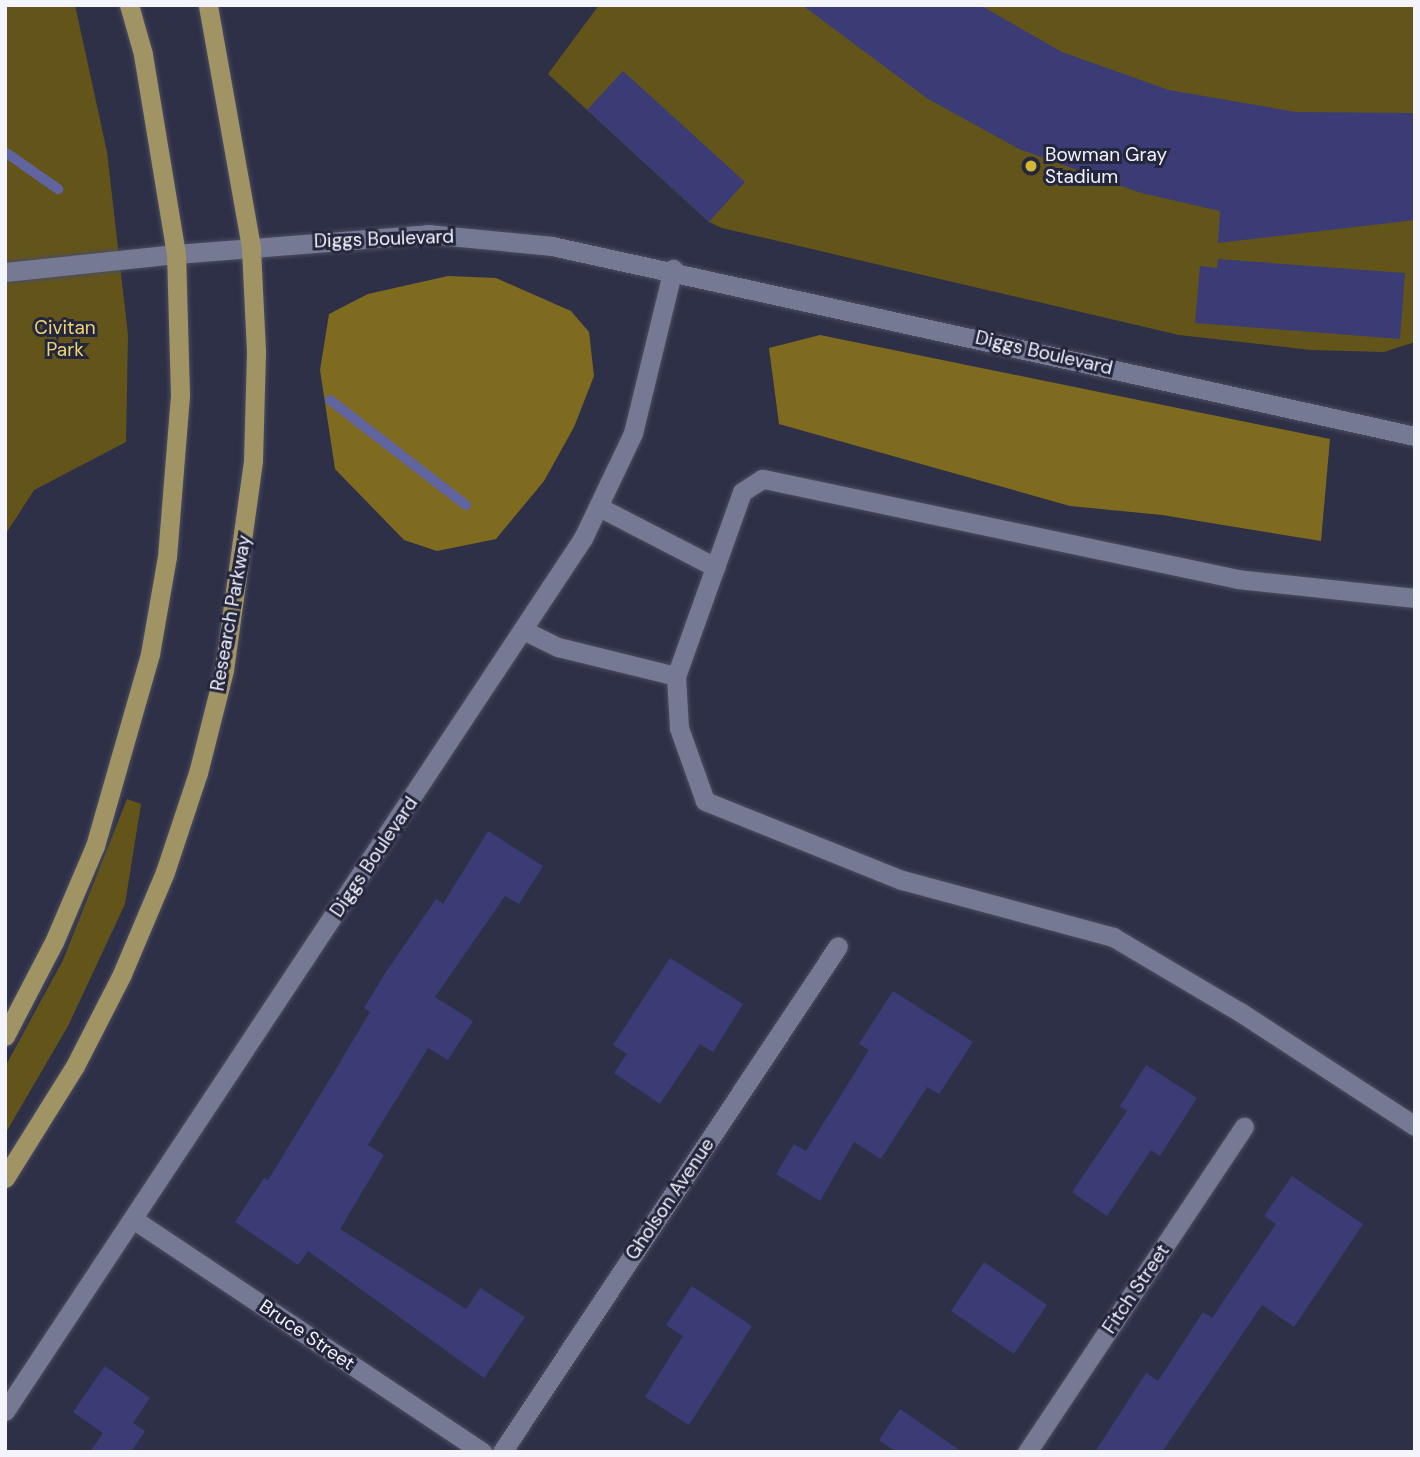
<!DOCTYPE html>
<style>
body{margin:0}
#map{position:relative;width:1420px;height:1457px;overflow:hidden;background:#2e3048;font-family:"DM Sans",sans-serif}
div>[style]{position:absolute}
.green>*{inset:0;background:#63551a}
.forest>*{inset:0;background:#7e6b1f}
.stream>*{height:10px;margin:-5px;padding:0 5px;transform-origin:5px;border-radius:5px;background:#6064a1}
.building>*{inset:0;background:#3b3c76}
.roads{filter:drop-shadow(0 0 2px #4c4d5f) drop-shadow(0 0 2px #4c4d5f)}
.service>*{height:19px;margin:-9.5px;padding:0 9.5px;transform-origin:9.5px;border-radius:9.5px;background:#767994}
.minor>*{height:19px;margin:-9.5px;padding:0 9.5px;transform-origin:9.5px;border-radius:9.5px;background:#767994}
.tertiary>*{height:19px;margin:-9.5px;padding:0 9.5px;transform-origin:9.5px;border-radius:9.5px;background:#767994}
.primary>*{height:19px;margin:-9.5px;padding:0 9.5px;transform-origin:9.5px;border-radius:9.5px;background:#a09364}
.dots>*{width:19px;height:19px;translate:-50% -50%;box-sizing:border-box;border:4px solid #24263d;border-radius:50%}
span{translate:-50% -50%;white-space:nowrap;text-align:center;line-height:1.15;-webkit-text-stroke:6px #24263d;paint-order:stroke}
.poi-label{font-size:19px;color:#f3f4fd}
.left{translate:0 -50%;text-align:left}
.street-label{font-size:19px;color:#f3f4fd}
.park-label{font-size:19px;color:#f1d670}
.frame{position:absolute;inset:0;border:7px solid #f3f4fd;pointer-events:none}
</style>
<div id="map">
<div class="green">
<div style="clip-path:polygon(5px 5px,75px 5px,107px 152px,128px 335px,126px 442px,34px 490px,5px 535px)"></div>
<div style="clip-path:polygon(599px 5px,1415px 5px,1415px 342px,1384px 352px,1311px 350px,1179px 335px,722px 228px,709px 222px,548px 74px)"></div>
<div style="clip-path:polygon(127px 799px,141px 804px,125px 904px,68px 1026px,5px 1134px,5px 1067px,63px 960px)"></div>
</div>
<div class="forest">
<div style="clip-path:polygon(448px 276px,496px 278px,571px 311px,589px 332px,594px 376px,574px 427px,544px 481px,496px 539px,437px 551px,404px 540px,335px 469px,320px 370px,329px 314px,368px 294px)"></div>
<div style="clip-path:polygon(820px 335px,1330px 439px,1321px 541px,1162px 515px,1070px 506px,779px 424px,769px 348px)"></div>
</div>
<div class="stream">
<div style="left:5px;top:152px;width:65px;rotate:34.9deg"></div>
<div style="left:330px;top:400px;width:172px;rotate:37.7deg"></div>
</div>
<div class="building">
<div style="clip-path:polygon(802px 5px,980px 5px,1062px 52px,1169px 90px,1296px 112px,1415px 113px,1415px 220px,1218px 243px,1220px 211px,1141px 193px,1019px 149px,928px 99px)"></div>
<div style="clip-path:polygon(623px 71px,745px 182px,709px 222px,587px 110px)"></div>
<div style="clip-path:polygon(1218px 259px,1405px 273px,1400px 339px,1195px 323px,1200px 266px,1217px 268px)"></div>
<div style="clip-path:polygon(488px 831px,543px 866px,519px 904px,505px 896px,435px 997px,473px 1021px,448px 1060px,428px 1048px,368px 1145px,384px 1155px,340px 1229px,466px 1309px,480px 1288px,525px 1317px,484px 1378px,308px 1251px,298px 1265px,235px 1222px,264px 1178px,268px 1180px,330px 1079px,370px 1012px,364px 1008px,386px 972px,436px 899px,443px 904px)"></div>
<div style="clip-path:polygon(670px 958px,743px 1004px,713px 1052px,700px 1044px,660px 1104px,614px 1073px,627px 1054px,613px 1045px)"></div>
<div style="clip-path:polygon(893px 991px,973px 1042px,939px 1094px,927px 1087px,881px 1159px,854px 1142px,820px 1201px,776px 1174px,794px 1144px,806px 1151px,869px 1050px,859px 1044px)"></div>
<div style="clip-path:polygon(1146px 1065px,1197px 1098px,1160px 1156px,1151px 1150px,1107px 1216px,1072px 1192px,1127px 1111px,1120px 1106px)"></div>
<div style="clip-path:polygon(1292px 1176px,1363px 1224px,1294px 1327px,1262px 1305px,1162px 1452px,1095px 1452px,1146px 1373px,1158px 1381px,1203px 1312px,1212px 1318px,1276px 1224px,1264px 1216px)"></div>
<div style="clip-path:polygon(984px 1262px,1047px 1305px,1014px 1354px,951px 1311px)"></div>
<div style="clip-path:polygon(692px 1286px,752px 1326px,689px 1425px,645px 1397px,683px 1336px,666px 1325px)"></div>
<div style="clip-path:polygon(105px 1366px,150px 1398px,133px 1423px,145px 1431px,131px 1452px,90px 1452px,103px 1433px,73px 1412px)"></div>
<div style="clip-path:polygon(900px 1409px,962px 1452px,896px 1452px,879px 1440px)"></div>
</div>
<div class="roads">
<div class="service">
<div style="left:5px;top:272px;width:172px;rotate:-6deg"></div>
<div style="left:599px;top:507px;width:131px;rotate:27.3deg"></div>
<div style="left:1415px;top:598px;width:178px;rotate:-173.9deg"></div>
<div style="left:1238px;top:579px;width:486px;rotate:-168.1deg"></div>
<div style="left:762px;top:479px;width:24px;rotate:147deg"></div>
<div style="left:742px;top:492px;width:195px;rotate:109.7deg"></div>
<div style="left:676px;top:676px;width:52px;rotate:86.7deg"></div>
<div style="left:679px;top:728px;width:77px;rotate:70.4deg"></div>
<div style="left:705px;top:801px;width:212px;rotate:21.9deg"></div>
<div style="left:902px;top:880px;width:219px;rotate:15.1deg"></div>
<div style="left:1113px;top:937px;width:147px;rotate:30.6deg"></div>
<div style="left:1240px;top:1012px;width:209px;rotate:33.1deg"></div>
<div style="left:525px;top:631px;width:37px;rotate:26deg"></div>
<div style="left:558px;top:647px;width:122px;rotate:13.8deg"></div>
</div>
<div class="minor">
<div style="left:133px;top:1219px;width:420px;rotate:33.7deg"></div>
<div style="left:502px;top:1452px;width:607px;rotate:-56.41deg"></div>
<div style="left:1027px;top:1452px;width:391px;rotate:-56.3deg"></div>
</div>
<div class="tertiary">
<div style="left:176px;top:254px;width:253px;rotate:-4.5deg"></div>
<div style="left:428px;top:234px;width:125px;rotate:5.5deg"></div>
<div style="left:552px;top:246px;width:884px;rotate:12.42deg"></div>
<div style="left:5px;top:1411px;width:1047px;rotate:-56.49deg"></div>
<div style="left:583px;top:538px;width:116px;rotate:-64.5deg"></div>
<div style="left:633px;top:433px;width:169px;rotate:-76.3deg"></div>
</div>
<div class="primary">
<div style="left:5px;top:1036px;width:106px;rotate:-62.5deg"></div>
<div style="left:54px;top:942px;width:104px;rotate:-66.9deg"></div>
<div style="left:95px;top:846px;width:200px;rotate:-74deg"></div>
<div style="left:150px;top:654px;width:98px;rotate:-80.1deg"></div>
<div style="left:167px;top:557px;width:163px;rotate:-85.4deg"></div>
<div style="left:180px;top:395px;width:141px;rotate:-91.6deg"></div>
<div style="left:176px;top:254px;width:203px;rotate:-99.4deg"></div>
<div style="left:143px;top:54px;width:51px;rotate:-105.9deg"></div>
<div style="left:5px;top:1178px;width:132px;rotate:-58deg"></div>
<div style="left:75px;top:1066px;width:103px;rotate:-62.9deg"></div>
<div style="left:122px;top:974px;width:111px;rotate:-67.1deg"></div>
<div style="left:165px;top:872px;width:104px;rotate:-71.6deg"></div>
<div style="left:198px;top:773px;width:106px;rotate:-75.8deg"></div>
<div style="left:224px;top:670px;width:212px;rotate:-82.1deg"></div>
<div style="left:253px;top:460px;width:109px;rotate:-88.4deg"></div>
<div style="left:256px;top:351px;width:104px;rotate:-92.8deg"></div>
<div style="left:251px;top:247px;width:246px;rotate:-100.1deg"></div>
</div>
</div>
<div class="dots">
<div style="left:1031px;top:166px;background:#d4b635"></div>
</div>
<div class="poi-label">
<span class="left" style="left:1045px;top:166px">Bowman Gray<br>Stadium</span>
</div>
<div class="street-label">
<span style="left:384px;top:239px;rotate:-2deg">Diggs Boulevard</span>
<span style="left:1044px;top:353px;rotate:13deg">Diggs Boulevard</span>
<span style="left:231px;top:613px;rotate:-80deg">Research Parkway</span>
<span style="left:374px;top:857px;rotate:-56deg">Diggs Boulevard</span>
<span style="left:670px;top:1199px;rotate:-56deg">Gholson Avenue</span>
<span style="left:1136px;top:1289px;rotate:-56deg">Fitch Street</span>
<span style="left:307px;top:1335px;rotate:34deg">Bruce Street</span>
</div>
<div class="park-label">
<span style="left:65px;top:339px">Civitan<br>Park</span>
</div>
<div class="frame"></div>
</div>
